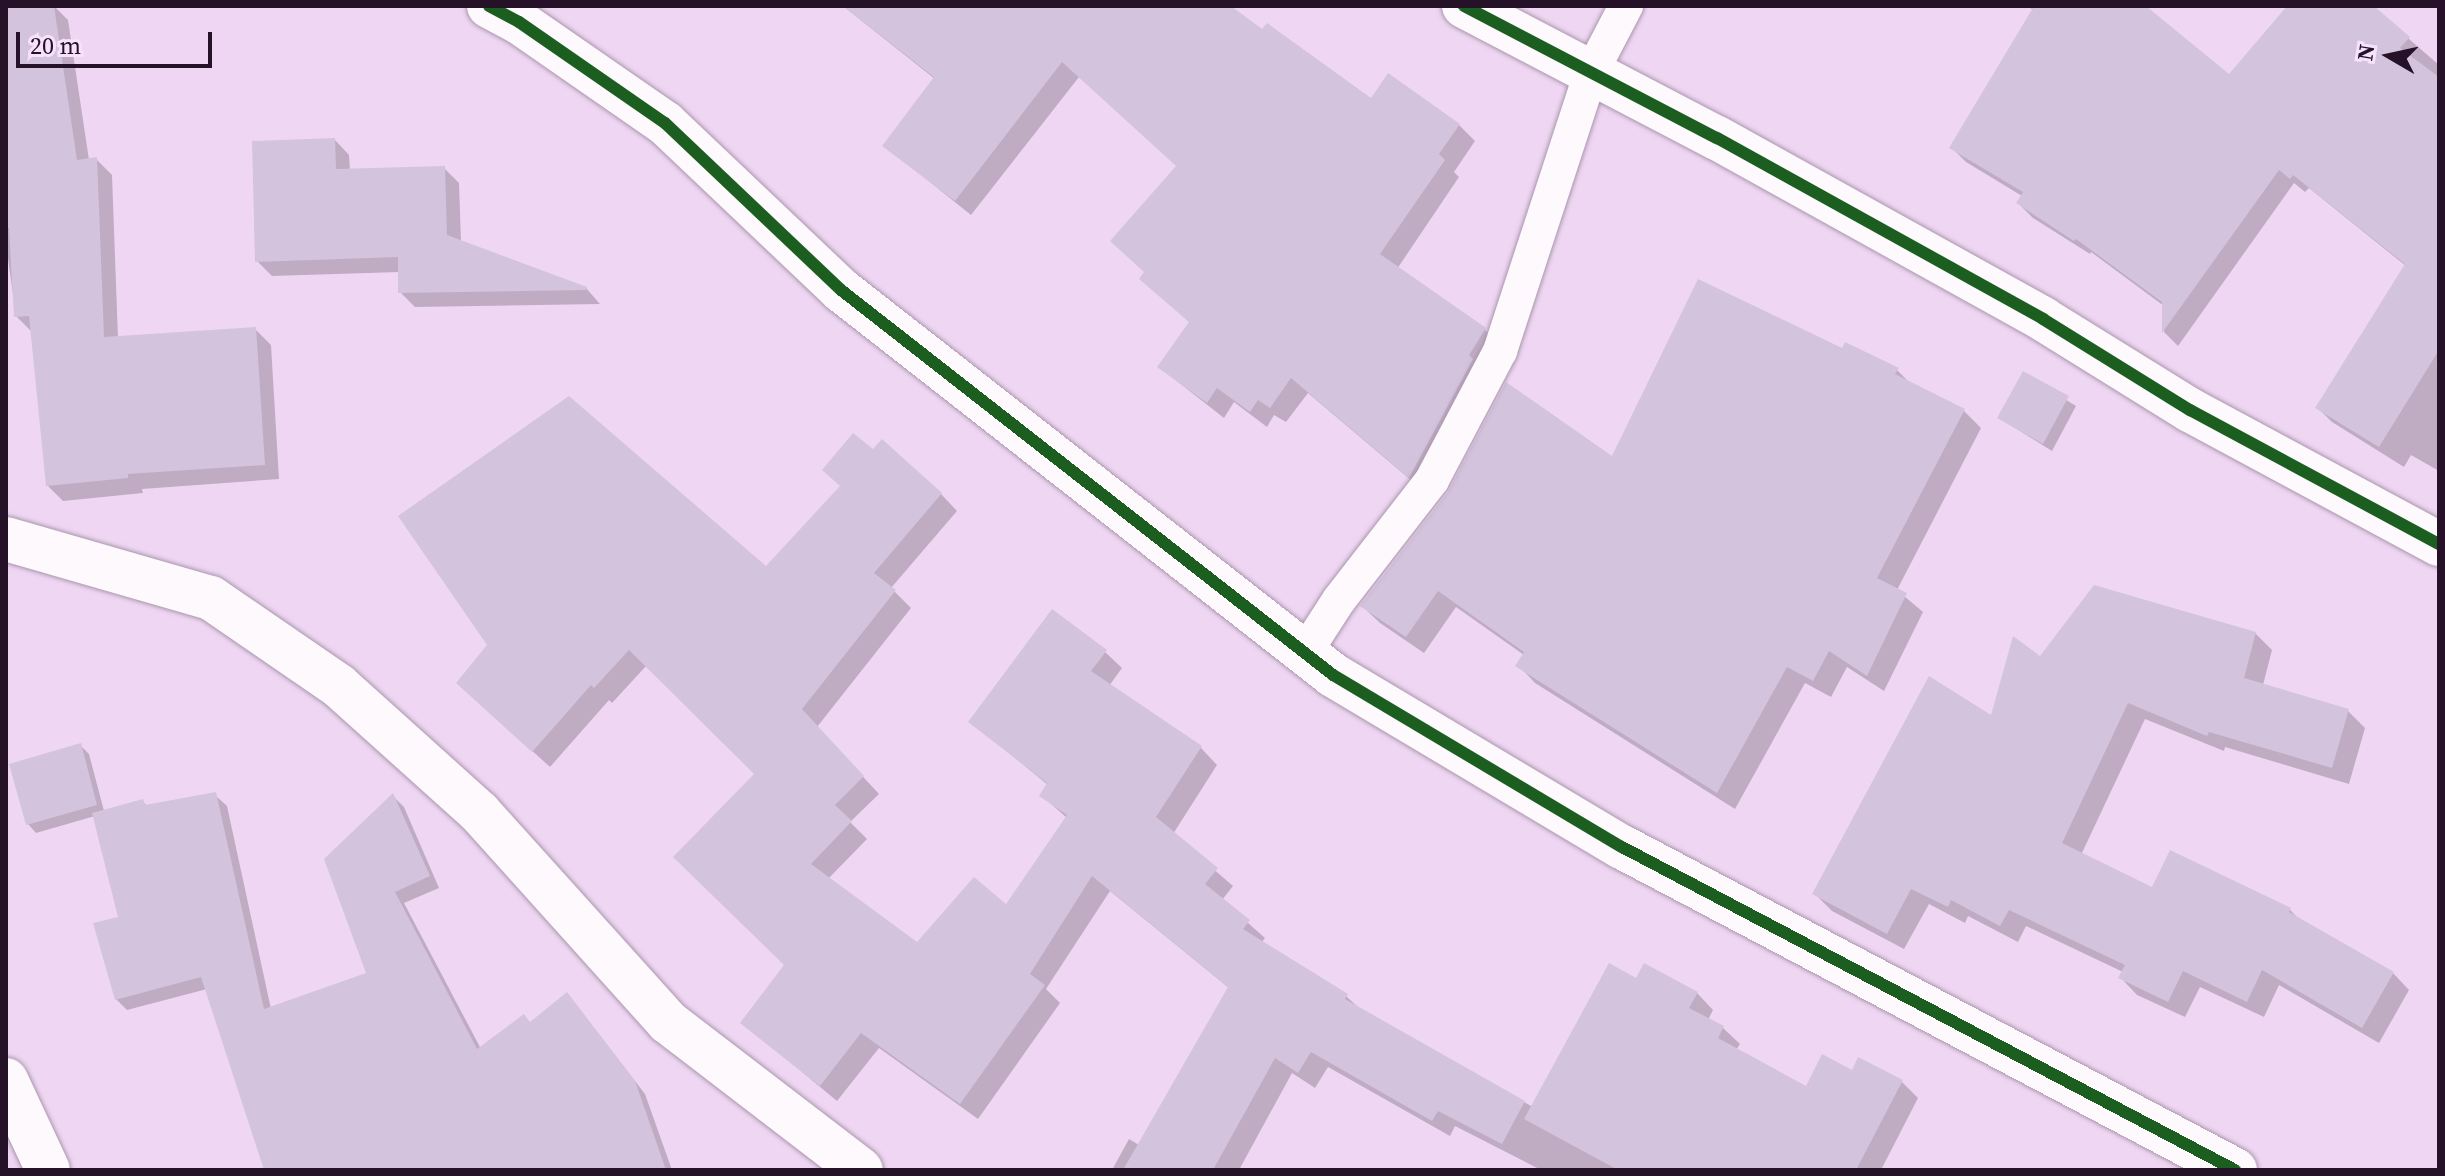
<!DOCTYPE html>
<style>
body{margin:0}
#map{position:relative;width:2445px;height:1176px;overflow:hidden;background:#efd7f3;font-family:"Source Serif 4",serif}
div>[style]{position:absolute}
.shadow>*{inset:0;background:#0003}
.building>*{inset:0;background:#d3c3dd}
.roads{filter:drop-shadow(0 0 2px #aa96ad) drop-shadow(0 0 2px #aa96ad)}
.lane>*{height:34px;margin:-17px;padding:0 17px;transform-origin:17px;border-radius:17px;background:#fdf9fd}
.street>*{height:44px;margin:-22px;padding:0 22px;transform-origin:22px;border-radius:22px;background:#fdf9fd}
.secondary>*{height:44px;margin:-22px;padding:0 22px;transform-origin:22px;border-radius:22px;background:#fdf9fd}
.cycleway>*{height:12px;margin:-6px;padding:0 6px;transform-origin:6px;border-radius:6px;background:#1b5e20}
span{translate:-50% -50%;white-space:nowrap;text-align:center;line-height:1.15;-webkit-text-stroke:6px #f7e2fb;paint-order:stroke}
.frame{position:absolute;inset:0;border:8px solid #251228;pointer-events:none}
.north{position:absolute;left:2349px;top:16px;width:80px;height:80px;-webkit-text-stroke:6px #f7e2fb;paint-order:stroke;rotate:279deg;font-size:22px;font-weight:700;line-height:32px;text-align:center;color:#251228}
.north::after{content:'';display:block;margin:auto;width:28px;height:36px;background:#251228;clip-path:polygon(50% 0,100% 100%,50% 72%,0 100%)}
.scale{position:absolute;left:16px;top:32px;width:196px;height:36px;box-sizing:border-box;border:4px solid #251228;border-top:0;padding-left:10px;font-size:24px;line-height:28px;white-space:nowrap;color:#251228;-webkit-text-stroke:6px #f7e2fb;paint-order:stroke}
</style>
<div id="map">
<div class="shadow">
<div style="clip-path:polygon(54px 6px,68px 20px,89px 160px,96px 159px,112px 175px,118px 338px,255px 329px,271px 345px,279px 479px,142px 489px,143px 493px,63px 501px,48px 486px,31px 331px,16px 316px,6px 244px,6px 12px)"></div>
<div style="clip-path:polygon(843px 6px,1227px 6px,1371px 101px,1459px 125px,1475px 141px,1454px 172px,1459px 177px,1397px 269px,1485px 330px,1501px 346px,1425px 492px,1308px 393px,1286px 422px,1274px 415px,1267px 427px,1234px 402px,1224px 418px,1159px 367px,1191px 323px,1146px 273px,1178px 166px,1079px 77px,971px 215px,885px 146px,935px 79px)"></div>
<div style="clip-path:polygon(2028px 6px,2143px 6px,2229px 76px,2290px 6px,2371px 6px,2439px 65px,2439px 471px,2411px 455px,2404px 467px,2332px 422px,2317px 407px,2406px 266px,2309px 188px,2305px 192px,2294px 183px,2178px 346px,2164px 332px,2164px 306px,2091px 252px,2090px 254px,2033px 218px,2018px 203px,2022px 196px,1966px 162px,1951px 147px,2034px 11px)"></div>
<div style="clip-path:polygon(335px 140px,349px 155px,350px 171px,444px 168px,459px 183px,461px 242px,586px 288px,600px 304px,415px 307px,400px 292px,400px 272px,272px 276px,257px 261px)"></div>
<div style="clip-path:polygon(1843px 351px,1897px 370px,1912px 385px,1963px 410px,1981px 428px,1897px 590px,1923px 612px,1884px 691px,1847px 667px,1831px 697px,1805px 683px,1735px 809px,1535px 683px,1518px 665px,1524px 655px,1456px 607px,1424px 653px,1380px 623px,1362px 606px,1613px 459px)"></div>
<div style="clip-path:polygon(2024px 374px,2076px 406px,2052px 451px,1999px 418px)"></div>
<div style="clip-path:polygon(873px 452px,941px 494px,957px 511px,891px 588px,911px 608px,817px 727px,879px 794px,850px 822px,867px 839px,828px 879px,918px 945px,1006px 907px,1067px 818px,1041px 795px,1048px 785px,971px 722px,1105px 652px,1122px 668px,1109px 686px,1201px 748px,1217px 765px,1173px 834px,1233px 886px,1222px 900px,1265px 938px,1261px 943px,1346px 996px,1361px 1010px,1533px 1107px,1636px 980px,1697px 993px,1713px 1010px,1708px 1020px,1723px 1028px,1740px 1044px,1736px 1050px,1807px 1089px,1853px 1072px,1902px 1082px,1918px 1098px,1881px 1170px,1541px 1170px,1455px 1126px,1450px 1136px,1328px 1067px,1315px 1088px,1292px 1073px,1239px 1170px,1112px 1170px,1129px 1139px,1139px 1145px,1229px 988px,1110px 891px,1046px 989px,1060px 1003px,978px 1119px,879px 1048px,837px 1101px,743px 1023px,786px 965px,757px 774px,647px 665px,612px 703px,609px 700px,550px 767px,475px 699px,766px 569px)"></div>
<div style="clip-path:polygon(2255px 633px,2272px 650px,2263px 685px,2348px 711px,2365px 728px,2349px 784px,2225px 747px,2224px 751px,2145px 719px,2081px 855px,2153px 890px,2290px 910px,2302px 922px,2393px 973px,2409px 990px,2379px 1043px,2279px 985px,2264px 1017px,2200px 987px,2185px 1017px,2137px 995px,2121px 978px,2123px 972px,2026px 926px,2018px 942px,1968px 916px,1965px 923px,1929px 904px,1904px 949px,1832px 911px,1815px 894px,1992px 718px,2041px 659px)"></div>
<div style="clip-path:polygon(80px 745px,89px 754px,104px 811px,142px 801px,148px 807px,215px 795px,227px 806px,271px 1009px,368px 975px,393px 796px,404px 807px,439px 888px,404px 903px,481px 1049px,577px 1006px,645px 1094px,672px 1170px,266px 1170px,207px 989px,127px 1010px,116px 999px,120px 918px,95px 816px,36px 833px,28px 824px)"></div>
</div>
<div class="building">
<div style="clip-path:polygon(6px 6px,54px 6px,77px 160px,97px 157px,104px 337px,256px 327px,265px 465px,128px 474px,128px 478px,46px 486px,29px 316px,14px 317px,9px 228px,6px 228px)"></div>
<div style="clip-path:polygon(843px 6px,1231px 6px,1262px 29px,1267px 23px,1371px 98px,1388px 73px,1460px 124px,1439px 154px,1445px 160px,1380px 254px,1486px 328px,1469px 355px,1473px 359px,1409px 478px,1291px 378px,1270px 408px,1258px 400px,1250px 412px,1217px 388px,1207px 403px,1157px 367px,1189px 322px,1139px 279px,1144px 272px,1110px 241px,1176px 166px,1062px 62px,955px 201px,882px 146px,934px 77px)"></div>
<div style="clip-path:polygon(2034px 6px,2146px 6px,2229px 74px,2287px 6px,2374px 6px,2410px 37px,2400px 48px,2439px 77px,2439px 350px,2379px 447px,2315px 408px,2405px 264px,2293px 175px,2290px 179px,2279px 170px,2162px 333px,2162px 302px,2076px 239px,2074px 241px,2016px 203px,2023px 192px,1949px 148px)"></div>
<div style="clip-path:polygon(335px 138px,336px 169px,445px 166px,447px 235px,587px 287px,586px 290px,398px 293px,398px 257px,255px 262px,252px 141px)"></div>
<div style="clip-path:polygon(1698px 279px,1842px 348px,1845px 342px,1899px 368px,1895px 374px,1965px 409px,1877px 578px,1907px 593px,1867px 676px,1829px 651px,1813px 681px,1787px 667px,1717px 793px,1515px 666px,1524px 652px,1438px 591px,1406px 637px,1360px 606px,1448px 492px,1506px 382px,1612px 456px)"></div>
<div style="clip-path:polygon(2023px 371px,2069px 396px,2043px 444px,1997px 418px)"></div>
<div style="clip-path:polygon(569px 396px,766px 566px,840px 486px,822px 470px,853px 433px,873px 449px,882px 439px,942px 493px,874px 573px,896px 590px,802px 709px,864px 776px,835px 805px,852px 821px,811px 864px,917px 942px,974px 877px,1006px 904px,1067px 815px,1039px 796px,1047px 783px,968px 722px,1052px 609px,1107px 650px,1091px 671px,1202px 746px,1156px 817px,1218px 868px,1205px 884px,1250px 920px,1243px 929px,1348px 994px,1345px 999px,1525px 1101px,1502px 1144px,1438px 1111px,1432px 1121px,1311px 1052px,1298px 1073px,1275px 1058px,1213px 1170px,1123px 1170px,1228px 987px,1092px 876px,1030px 974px,1045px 985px,960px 1104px,861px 1033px,820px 1086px,793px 1065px,740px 1023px,784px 965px,673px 857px,754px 774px,629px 650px,594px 688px,591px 685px,532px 752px,456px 683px,487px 645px,398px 516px)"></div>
<div style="clip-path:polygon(2094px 585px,2256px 632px,2244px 678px,2349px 709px,2332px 768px,2209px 732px,2207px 736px,2128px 703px,2062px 843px,2152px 887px,2170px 850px,2291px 908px,2289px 912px,2394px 972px,2362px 1028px,2262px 970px,2247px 1002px,2183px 971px,2168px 1002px,2118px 978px,2125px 965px,2009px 910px,2000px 926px,1951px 900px,1948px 907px,1911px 889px,1887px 934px,1812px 894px,1929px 676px,1991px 715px,2013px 636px,2040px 656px)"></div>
<div style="clip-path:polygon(81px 743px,97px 805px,26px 825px,9px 764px)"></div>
<div style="clip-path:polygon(216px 792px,264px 1009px,366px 973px,324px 859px,393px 793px,430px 876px,395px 892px,477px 1049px,524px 1014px,530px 1022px,567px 992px,635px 1081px,666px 1170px,264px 1170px,201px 977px,115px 1000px,93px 923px,118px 917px,92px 813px,143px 799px,145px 805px)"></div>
<div style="clip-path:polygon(1609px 963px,1636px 978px,1644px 963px,1698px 992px,1689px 1008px,1724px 1026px,1718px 1038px,1806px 1086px,1822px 1054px,1852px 1070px,1858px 1057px,1903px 1080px,1856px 1170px,1618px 1170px,1524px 1119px)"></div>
</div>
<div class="roads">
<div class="lane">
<div style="left:1304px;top:654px;width:64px;rotate:-57.1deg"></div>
<div style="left:1339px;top:600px;width:152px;rotate:-52.2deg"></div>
<div style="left:1432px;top:480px;width:146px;rotate:-62.2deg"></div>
<div style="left:1500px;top:351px;width:293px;rotate:-71.9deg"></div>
<div style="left:1591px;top:73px;width:76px;rotate:-62.4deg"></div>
</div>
<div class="street">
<div style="left:489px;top:6px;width:34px;rotate:28deg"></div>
<div style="left:519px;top:22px;width:178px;rotate:34.7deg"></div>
<div style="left:665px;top:123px;width:243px;rotate:43.5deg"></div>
<div style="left:841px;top:290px;width:625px;rotate:38.04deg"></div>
<div style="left:1333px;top:675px;width:336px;rotate:30.8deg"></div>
<div style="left:1622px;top:847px;width:693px;rotate:27.79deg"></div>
<div style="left:1464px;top:6px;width:285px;rotate:27.6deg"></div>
<div style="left:1717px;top:138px;width:373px;rotate:29deg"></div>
<div style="left:2043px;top:319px;width:173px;rotate:31.8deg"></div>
<div style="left:2190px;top:410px;width:283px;rotate:28.3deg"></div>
<div style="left:6px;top:539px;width:213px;rotate:16.1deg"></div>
<div style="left:211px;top:598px;width:155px;rotate:34.5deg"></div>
<div style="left:339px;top:686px;width:188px;rotate:42deg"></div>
<div style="left:479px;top:812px;width:283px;rotate:48deg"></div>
<div style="left:668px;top:1022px;width:243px;rotate:37.5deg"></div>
</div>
<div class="secondary">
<div style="left:6px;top:1080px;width:99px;rotate:65deg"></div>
</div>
</div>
<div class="cycleway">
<div style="left:489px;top:6px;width:34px;rotate:28deg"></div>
<div style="left:519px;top:22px;width:178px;rotate:34.7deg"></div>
<div style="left:665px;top:123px;width:243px;rotate:43.5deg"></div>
<div style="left:841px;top:290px;width:625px;rotate:38.04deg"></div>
<div style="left:1333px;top:675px;width:336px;rotate:30.8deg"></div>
<div style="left:1622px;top:847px;width:693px;rotate:27.79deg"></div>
<div style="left:1464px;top:6px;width:285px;rotate:27.6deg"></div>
<div style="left:1717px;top:138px;width:373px;rotate:29deg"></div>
<div style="left:2043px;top:319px;width:173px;rotate:31.8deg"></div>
<div style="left:2190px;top:410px;width:283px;rotate:28.3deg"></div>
</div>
<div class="frame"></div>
<div class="north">N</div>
<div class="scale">20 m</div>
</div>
